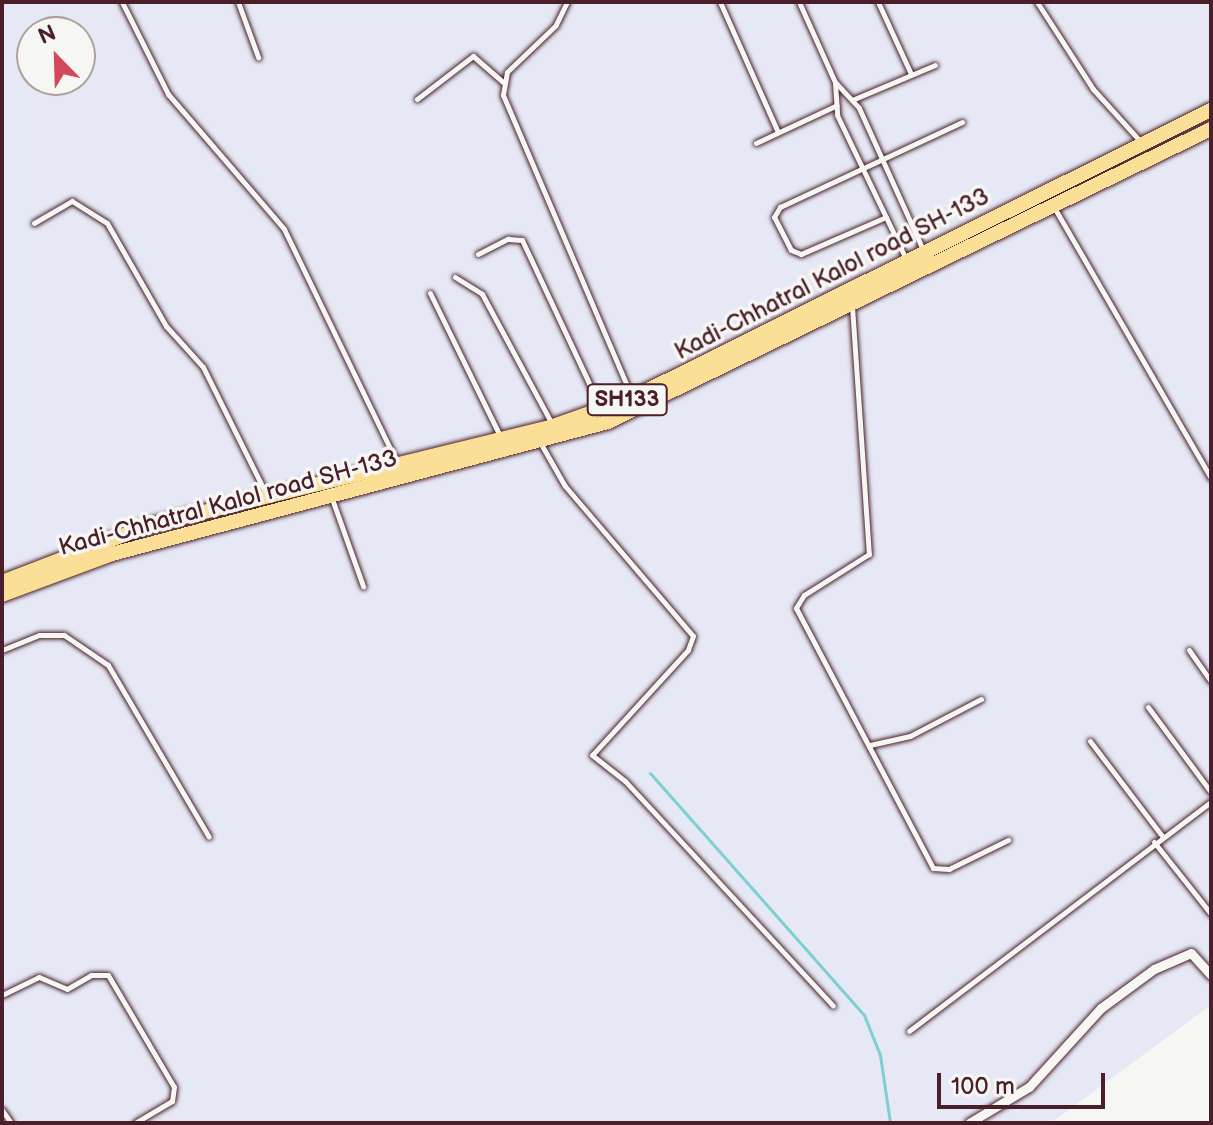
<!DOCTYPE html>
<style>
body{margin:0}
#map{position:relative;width:1213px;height:1125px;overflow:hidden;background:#f6f6f2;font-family:"Balsamiq Sans",sans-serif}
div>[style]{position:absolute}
.built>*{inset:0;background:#e6e9f5}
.stream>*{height:3px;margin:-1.5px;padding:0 1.5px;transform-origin:1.5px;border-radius:1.5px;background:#7dcfd4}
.roads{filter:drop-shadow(0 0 2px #4a1f2b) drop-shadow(0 0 2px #4a1f2b)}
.lane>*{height:5px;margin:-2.5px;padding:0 2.5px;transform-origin:2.5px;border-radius:2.5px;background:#f6f6f2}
.street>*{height:9px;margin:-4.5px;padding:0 4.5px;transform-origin:4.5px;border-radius:4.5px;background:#f6f6f2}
.primary>*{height:14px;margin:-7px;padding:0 7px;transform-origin:7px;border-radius:7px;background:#fbdf96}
span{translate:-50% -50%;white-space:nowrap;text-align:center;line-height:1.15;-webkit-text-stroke:7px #f6f6f2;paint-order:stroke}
.shield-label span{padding:2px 6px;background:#f6f6f2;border:2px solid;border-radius:6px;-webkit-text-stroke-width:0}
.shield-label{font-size:22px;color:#4a1f2b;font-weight:700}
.street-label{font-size:24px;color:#4a1f2b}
.frame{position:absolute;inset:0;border:4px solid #4a1f2b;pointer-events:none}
.north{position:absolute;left:16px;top:16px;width:80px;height:80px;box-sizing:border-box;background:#f6f6f2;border:2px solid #b1a0a2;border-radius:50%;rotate:337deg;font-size:22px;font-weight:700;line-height:32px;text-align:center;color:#4a1f2b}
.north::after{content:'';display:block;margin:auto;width:28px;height:36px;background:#d1495b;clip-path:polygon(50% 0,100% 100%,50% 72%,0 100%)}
.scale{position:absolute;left:937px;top:1073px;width:168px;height:36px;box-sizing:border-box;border:4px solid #4a1f2b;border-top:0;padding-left:10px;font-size:24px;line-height:28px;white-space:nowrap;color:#4a1f2b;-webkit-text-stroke:6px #f6f6f2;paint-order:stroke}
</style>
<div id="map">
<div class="built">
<div style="clip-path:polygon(evenodd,2px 2px,1211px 2px,1211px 1005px,1051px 1123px,2px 1123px,2px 2px,32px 32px,80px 32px,80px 80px,32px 80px,32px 32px)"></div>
</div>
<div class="stream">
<div style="left:650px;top:773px;width:323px;rotate:48.5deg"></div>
<div style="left:864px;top:1015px;width:43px;rotate:68.2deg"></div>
<div style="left:880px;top:1055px;width:69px;rotate:81.6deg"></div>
</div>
<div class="roads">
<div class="lane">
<div style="left:122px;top:2px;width:103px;rotate:63.4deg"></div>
<div style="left:168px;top:94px;width:178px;rotate:49.3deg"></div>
<div style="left:284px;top:229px;width:258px;rotate:64.2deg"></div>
<div style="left:238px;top:2px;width:59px;rotate:70deg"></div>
<div style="left:567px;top:2px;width:25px;rotate:116deg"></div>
<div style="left:556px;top:25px;width:68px;rotate:136.2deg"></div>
<div style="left:507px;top:72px;width:23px;rotate:100deg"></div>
<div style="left:503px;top:95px;width:329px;rotate:66.9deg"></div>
<div style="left:720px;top:2px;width:142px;rotate:66deg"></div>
<div style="left:799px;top:2px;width:88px;rotate:65.8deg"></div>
<div style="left:835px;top:82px;width:35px;rotate:47deg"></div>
<div style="left:859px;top:108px;width:156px;rotate:65.7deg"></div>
<div style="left:878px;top:2px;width:79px;rotate:65.4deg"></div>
<div style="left:1037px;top:2px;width:103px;rotate:57.2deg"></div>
<div style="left:1093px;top:89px;width:70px;rotate:47.9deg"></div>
<div style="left:835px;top:83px;width:32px;rotate:86deg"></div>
<div style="left:837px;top:115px;width:160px;rotate:64.4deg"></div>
<div style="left:417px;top:99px;width:71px;rotate:-37.5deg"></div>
<div style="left:473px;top:56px;width:41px;rotate:41.1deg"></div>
<div style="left:852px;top:100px;width:90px;rotate:-22.9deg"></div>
<div style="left:756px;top:143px;width:89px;rotate:-25.1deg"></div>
<div style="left:1055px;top:209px;width:311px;rotate:59.9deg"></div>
<div style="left:886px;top:217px;width:93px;rotate:156.5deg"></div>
<div style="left:801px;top:254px;width:11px;rotate:-158deg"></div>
<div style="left:791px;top:250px;width:37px;rotate:-117deg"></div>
<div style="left:774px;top:217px;width:12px;rotate:-59deg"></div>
<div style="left:780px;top:207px;width:201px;rotate:-25deg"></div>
<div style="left:34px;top:223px;width:44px;rotate:-30.1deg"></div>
<div style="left:72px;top:201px;width:41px;rotate:32.2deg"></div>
<div style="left:107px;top:223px;width:119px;rotate:60.2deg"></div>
<div style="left:166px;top:326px;width:55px;rotate:47.9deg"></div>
<div style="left:203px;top:367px;width:144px;rotate:63.6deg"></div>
<div style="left:478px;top:254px;width:34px;rotate:-27deg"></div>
<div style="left:508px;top:239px;width:14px;rotate:4deg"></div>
<div style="left:522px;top:240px;width:187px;rotate:64.9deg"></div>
<div style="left:455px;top:277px;width:32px;rotate:32deg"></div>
<div style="left:482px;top:294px;width:145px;rotate:61.7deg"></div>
<div style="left:430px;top:293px;width:161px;rotate:63.9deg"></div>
<div style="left:852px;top:306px;width:249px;rotate:86.1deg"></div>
<div style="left:869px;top:554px;width:77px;rotate:147.8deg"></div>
<div style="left:804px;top:595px;width:15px;rotate:122deg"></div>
<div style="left:796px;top:608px;width:294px;rotate:62.2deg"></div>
<div style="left:933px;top:868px;width:16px;rotate:4deg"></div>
<div style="left:949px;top:869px;width:66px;rotate:-26.2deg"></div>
<div style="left:541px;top:444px;width:48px;rotate:60.3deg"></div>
<div style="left:565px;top:486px;width:197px;rotate:49.5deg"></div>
<div style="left:693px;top:636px;width:15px;rotate:110deg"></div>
<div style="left:688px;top:650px;width:142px;rotate:132.4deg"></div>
<div style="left:592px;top:755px;width:42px;rotate:38.2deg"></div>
<div style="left:625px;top:781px;width:306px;rotate:47.2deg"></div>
<div style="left:331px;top:496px;width:96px;rotate:70.4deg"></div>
<div style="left:2px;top:650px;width:40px;rotate:-22deg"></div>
<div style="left:39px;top:635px;width:25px"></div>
<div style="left:64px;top:635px;width:53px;rotate:34.3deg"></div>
<div style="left:108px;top:665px;width:199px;rotate:59.6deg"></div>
<div style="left:1189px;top:650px;width:38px;rotate:55deg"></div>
<div style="left:1148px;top:707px;width:106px;rotate:53.5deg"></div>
<div style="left:1090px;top:741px;width:119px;rotate:52.8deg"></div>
<div style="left:870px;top:745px;width:41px;rotate:-12.7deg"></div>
<div style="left:910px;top:736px;width:80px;rotate:-27.5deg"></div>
<div style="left:1154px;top:842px;width:92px;rotate:51.6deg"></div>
<div style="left:2px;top:995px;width:41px;rotate:-25.9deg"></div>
<div style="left:39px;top:977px;width:30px;rotate:23deg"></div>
<div style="left:67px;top:989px;width:28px;rotate:-30deg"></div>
<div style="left:91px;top:975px;width:17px"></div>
<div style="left:108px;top:975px;width:130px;rotate:59.5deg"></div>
<div style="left:174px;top:1087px;width:14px;rotate:98deg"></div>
<div style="left:172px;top:1101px;width:43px;rotate:149.3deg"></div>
<div style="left:909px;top:1031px;width:379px;rotate:-37.2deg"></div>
<div style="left:2px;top:1110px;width:16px;rotate:55deg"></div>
</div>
<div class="street">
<div style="left:969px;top:1123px;width:70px;rotate:-31deg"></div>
<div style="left:1029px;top:1087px;width:107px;rotate:-47.7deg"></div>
<div style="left:1101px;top:1008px;width:66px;rotate:-36.3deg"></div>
<div style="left:1154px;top:969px;width:40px;rotate:-23.4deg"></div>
<div style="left:1191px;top:953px;width:30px;rotate:48deg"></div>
</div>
<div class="primary">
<div style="left:2px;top:582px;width:155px;rotate:-21.1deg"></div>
<div style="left:147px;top:526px;width:418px;rotate:-13.8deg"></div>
<div style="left:553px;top:426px;width:84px;rotate:-19.5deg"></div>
<div style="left:632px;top:398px;width:647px;rotate:-26.45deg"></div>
<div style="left:2px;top:595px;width:117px;rotate:-20.4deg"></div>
<div style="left:112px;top:554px;width:513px;rotate:-14.9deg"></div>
<div style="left:608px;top:422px;width:670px;rotate:-25.92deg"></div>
</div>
</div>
<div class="shield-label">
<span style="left:627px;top:400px">SH133</span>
</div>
<div class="street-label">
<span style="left:832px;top:274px;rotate:-27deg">Kadi-Chhatral Kalol road SH-133</span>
<span style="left:228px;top:503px;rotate:-15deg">Kadi-Chhatral Kalol road SH-133</span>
</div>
<div class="frame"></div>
<div class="north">N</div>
<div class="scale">100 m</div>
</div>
